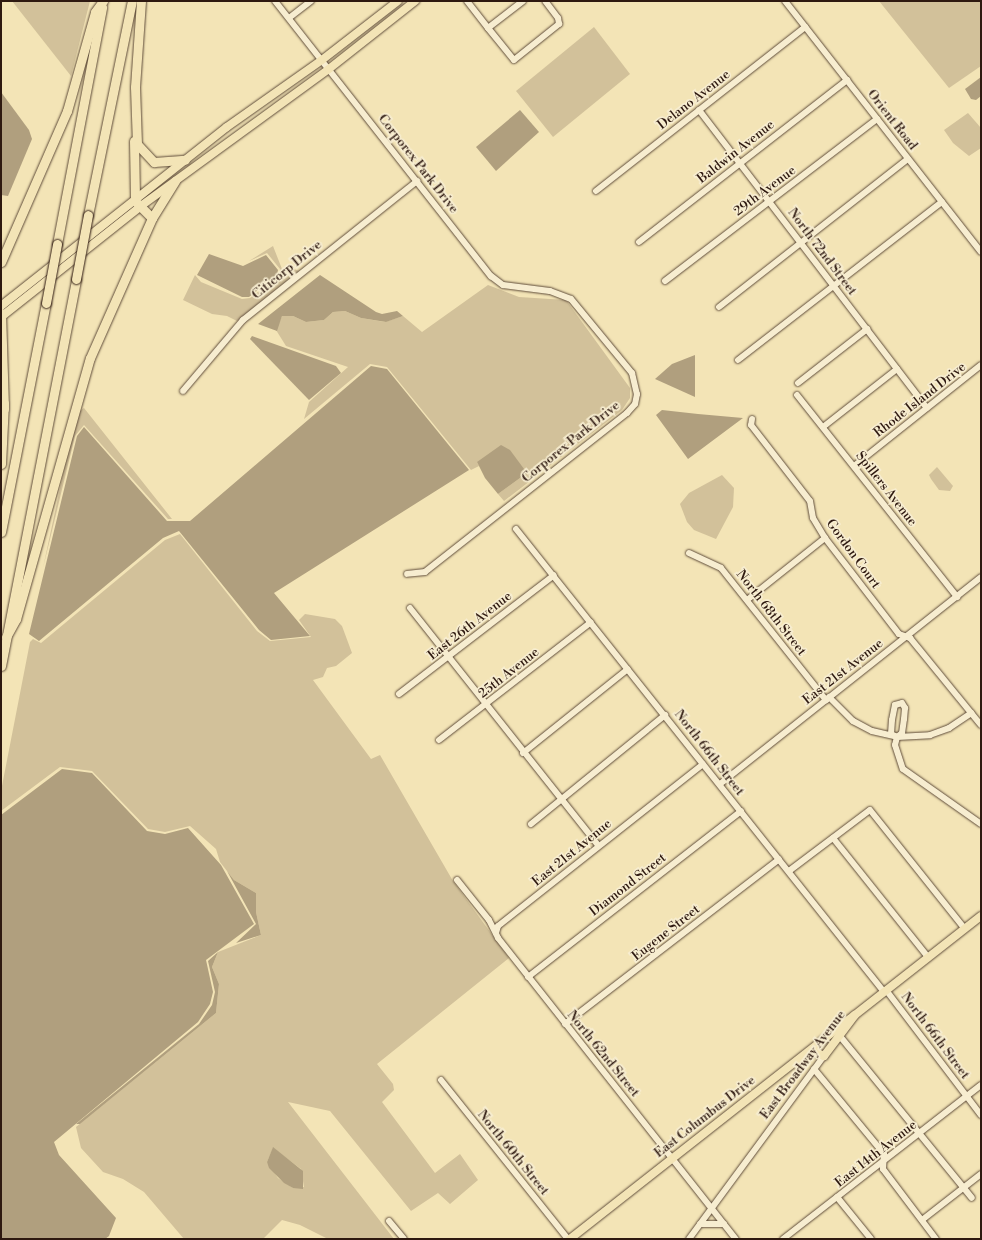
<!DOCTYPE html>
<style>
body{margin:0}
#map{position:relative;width:982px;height:1240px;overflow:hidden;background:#f3e4b6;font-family:"Libre Bodoni",serif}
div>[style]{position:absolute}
.green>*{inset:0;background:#d2c19a}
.water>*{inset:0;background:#b09f7e}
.roads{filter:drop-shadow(0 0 1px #5f4c3a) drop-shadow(0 0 1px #5f4c3a)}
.minor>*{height:6px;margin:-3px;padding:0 3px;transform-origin:3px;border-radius:3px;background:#f7edd0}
.major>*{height:8px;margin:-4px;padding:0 4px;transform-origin:4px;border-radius:4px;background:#f3e4b6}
.highway>*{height:9px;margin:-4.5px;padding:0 4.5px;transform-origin:4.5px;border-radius:4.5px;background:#f3e4b6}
.bridges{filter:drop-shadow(0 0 1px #2e1910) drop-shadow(0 0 1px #2e1910)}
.highway-bridge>*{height:9px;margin:-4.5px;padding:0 4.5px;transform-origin:4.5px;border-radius:4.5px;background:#f3e4b6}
span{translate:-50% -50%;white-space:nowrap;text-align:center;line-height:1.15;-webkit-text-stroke:3.5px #f7edd0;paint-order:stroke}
.street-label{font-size:13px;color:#2e1910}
.frame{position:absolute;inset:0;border:2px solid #2e1910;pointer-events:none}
</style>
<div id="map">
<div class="green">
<div style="clip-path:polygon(12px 1px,90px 1px,71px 76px)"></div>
<div style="clip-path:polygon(879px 1px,981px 1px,981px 66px,949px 88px)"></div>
<div style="clip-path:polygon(594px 27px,630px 74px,553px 137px,516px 91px)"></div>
<div style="clip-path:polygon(968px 113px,981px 128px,981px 148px,969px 156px,953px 143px,944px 130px)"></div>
<div style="clip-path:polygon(273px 246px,282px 269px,289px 267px,299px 271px,237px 321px,227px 316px,212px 314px,183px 300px,195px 275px,201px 282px,242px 299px,250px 298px,279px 276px,280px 269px,267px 253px,249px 261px)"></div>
<div style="clip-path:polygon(488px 285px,519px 297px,566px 300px,630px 388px,630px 398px,622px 410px,504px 501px,498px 494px,527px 473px,477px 462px,479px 466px,471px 470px,387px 367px,370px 364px,304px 419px,309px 402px,348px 367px,286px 346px,276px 330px,282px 316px,293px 316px,306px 322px,324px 320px,333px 312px,345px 311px,361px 318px,385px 322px,403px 316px,422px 332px)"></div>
<div style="clip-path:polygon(84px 408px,172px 519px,168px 519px,84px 425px,75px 436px,43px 568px,70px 441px,78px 412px)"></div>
<div style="clip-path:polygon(937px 467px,953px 486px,950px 491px,939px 490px,931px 479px,929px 475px)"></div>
<div style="clip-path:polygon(722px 475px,734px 488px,733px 507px,716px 539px,694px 530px,687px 522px,680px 504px,689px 493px)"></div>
<div style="clip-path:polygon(evenodd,180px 534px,257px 631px,270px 641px,311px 637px,299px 620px,305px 614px,335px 619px,342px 626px,352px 653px,336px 666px,327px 668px,323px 677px,313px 680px,371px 759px,380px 755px,453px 881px,509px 958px,377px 1064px,393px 1084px,394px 1090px,382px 1102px,435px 1173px,460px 1154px,478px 1180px,450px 1204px,438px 1193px,411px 1211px,330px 1111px,288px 1102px,394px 1239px,328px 1239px,300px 1225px,282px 1220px,263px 1239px,184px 1239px,144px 1192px,123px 1179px,103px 1172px,81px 1148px,76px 1127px,216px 1013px,219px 984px,212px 967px,218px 952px,261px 935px,256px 912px,256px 893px,234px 880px,220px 862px,216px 849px,190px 826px,165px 832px,148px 829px,92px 771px,60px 767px,1px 811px,1px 791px,30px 642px,33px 639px,41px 643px,165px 540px,180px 534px,273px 1148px,301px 1169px,304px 1187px,293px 1188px,278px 1178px,267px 1162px,273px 1148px)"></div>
</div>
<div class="water">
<div style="clip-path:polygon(981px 77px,981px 96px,976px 100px,971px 99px,965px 89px)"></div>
<div style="clip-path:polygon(1px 92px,29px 130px,32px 139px,8px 196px,1px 195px)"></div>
<div style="clip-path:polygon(520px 110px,539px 132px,496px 171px,476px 147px)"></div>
<div style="clip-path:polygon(209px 254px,243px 266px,266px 255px,278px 270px,277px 275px,249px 297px,242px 297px,197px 275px)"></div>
<div style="clip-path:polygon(320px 275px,376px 312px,382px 314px,397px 311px,403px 316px,386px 322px,361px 318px,345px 311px,333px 312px,324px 320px,306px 322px,293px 316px,282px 316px,277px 331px,258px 324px)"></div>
<div style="clip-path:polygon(252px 336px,336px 366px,341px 373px,309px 400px,250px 339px)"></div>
<div style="clip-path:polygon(695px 355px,695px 397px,655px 379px,672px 364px)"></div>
<div style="clip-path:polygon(371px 366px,387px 369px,469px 470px,274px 593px,310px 636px,271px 640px,259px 630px,179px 531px,163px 538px,39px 641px,29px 634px,77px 436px,84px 427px,167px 521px,190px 521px)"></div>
<div style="clip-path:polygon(662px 410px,698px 414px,743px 418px,688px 459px,656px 415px)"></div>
<div style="clip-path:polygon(501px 445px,510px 450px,527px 473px,498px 494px,485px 478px,477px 462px)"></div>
<div style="clip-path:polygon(62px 769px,92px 773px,147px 831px,165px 834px,188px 828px,221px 865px,254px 924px,206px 960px,213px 992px,210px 1004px,198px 1022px,54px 1142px,59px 1155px,116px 1218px,109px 1236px,105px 1239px,1px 1239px,1px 815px)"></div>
<div style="clip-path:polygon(227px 871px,234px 880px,256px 893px,256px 912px,261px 935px,236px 943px,256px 924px)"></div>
<div style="clip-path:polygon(218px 952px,212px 967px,219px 984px,216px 1013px,80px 1124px,76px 1124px,199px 1024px,212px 1005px,215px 992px,208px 961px)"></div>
<div style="clip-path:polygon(273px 1147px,303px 1171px,303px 1189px,293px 1188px,284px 1183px,269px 1168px,267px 1162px)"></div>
</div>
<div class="roads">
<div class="minor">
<div style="left:275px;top:1px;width:350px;rotate:51.9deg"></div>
<div style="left:491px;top:276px;width:15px;rotate:37deg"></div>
<div style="left:503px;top:285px;width:47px;rotate:7.3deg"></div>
<div style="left:550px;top:291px;width:22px;rotate:21deg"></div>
<div style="left:571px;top:299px;width:96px;rotate:50.5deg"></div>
<div style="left:632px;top:373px;width:22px;rotate:77deg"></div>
<div style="left:637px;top:394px;width:10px;rotate:101deg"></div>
<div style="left:635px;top:404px;width:12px;rotate:132deg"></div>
<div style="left:627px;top:413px;width:257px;rotate:141.8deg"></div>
<div style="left:425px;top:572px;width:18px;rotate:174deg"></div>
<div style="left:467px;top:1px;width:34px;rotate:52deg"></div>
<div style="left:523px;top:1px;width:44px;rotate:142.4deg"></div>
<div style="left:488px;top:28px;width:41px;rotate:50.9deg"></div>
<div style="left:514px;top:60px;width:58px;rotate:-38.7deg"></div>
<div style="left:559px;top:24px;width:6px;rotate:-99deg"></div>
<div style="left:558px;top:18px;width:21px;rotate:-127deg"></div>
<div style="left:785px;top:1px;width:318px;rotate:52deg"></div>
<div style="left:289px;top:18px;width:28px;rotate:-38deg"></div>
<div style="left:699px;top:110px;width:375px;rotate:52.6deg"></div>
<div style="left:596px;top:191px;width:266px;rotate:-38.1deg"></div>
<div style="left:639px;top:242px;width:264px;rotate:-37.9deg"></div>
<div style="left:665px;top:281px;width:267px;rotate:-37.4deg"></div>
<div style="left:719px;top:307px;width:240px;rotate:-38.1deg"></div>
<div style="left:738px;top:360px;width:258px;rotate:-37.8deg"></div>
<div style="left:798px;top:383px;width:88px;rotate:-38deg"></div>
<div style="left:183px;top:391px;width:93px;rotate:-49.8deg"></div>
<div style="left:243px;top:320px;width:223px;rotate:-38.6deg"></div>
<div style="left:797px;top:395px;width:258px;rotate:51.6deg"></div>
<div style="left:752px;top:419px;width:6px;rotate:99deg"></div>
<div style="left:751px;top:425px;width:96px;rotate:52.2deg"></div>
<div style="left:810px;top:501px;width:17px;rotate:80deg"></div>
<div style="left:813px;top:518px;width:23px;rotate:59deg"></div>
<div style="left:825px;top:538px;width:121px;rotate:52.4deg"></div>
<div style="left:899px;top:634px;width:12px;rotate:20deg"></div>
<div style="left:910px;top:638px;width:112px;rotate:50.8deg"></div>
<div style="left:823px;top:427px;width:94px;rotate:-38.1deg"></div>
<div style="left:854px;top:466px;width:162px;rotate:-38.5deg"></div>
<div style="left:516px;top:529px;width:591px;rotate:51.52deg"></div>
<div style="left:689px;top:553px;width:35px;rotate:25deg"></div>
<div style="left:721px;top:568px;width:169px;rotate:51.5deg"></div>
<div style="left:747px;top:600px;width:100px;rotate:-38.5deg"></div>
<div style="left:410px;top:608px;width:303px;rotate:51.6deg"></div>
<div style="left:399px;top:694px;width:195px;rotate:-37.5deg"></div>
<div style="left:829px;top:697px;width:34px;rotate:45deg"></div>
<div style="left:853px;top:721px;width:21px;rotate:28deg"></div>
<div style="left:872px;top:731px;width:26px;rotate:13deg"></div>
<div style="left:897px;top:737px;width:33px;rotate:-3deg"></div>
<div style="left:930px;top:735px;width:20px;rotate:-20deg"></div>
<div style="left:949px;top:728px;width:27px;rotate:-34deg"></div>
<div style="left:897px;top:737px;width:7px;rotate:-153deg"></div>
<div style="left:891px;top:734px;width:14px;rotate:-86deg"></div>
<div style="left:892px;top:720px;width:15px;rotate:-79deg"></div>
<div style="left:895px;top:705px;width:7px;rotate:-16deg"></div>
<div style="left:902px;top:703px;width:6px;rotate:59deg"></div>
<div style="left:905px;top:708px;width:11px;rotate:95deg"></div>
<div style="left:904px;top:719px;width:14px;rotate:98deg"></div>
<div style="left:902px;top:733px;width:6px;rotate:141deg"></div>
<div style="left:897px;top:737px;width:8px;rotate:104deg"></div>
<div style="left:895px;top:745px;width:25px;rotate:72deg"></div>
<div style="left:903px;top:769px;width:95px;rotate:35.2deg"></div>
<div style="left:439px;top:740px;width:192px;rotate:-37.8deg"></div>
<div style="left:523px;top:753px;width:134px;rotate:-38.7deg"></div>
<div style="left:720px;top:784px;width:333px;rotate:-38.4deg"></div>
<div style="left:531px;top:824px;width:173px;rotate:-39.1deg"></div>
<div style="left:833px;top:838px;width:152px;rotate:51.4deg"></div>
<div style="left:789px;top:871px;width:101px;rotate:-37deg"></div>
<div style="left:870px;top:810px;width:152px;rotate:51.4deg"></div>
<div style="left:457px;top:880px;width:51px;rotate:51.3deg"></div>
<div style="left:489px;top:920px;width:20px;rotate:63deg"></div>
<div style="left:498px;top:938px;width:384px;rotate:51.7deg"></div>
<div style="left:496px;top:933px;width:7px;rotate:-74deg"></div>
<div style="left:498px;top:926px;width:261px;rotate:-38.3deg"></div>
<div style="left:528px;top:977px;width:270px;rotate:-37.9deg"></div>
<div style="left:886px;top:990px;width:157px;rotate:52.8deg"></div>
<div style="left:565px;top:1024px;width:270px;rotate:-37.6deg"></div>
<div style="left:839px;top:1035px;width:210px;rotate:50.8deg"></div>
<div style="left:814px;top:1069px;width:110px;rotate:50.5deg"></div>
<div style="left:884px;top:1154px;width:15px;rotate:94deg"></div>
<div style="left:883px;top:1169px;width:88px;rotate:52.9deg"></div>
<div style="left:441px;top:1080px;width:203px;rotate:51.4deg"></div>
<div style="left:837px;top:1197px;width:54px;rotate:51deg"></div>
<div style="left:922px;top:1220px;width:75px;rotate:-37.9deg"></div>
<div style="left:389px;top:1221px;width:23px;rotate:50deg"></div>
<div style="left:700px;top:1224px;width:24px"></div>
<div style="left:689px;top:1239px;width:227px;rotate:-53.6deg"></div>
<div style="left:783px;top:1239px;width:251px;rotate:-37.9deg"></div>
</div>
<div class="major">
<div style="left:1px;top:306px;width:288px;rotate:-38.4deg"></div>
<div style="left:227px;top:127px;width:116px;rotate:-35.2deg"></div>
<div style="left:322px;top:60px;width:96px;rotate:-37.8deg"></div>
<div style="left:1px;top:317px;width:179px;rotate:-38.4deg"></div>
<div style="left:141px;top:206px;width:233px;rotate:-36.1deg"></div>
<div style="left:329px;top:69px;width:110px;rotate:-38.3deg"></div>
<div style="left:805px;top:1055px;width:11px;rotate:-15deg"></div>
<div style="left:816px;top:1052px;width:9px;rotate:27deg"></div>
<div style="left:824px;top:1056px;width:51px;rotate:-52.9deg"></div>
<div style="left:855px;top:1015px;width:160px;rotate:-38.2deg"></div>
<div style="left:570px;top:1239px;width:362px;rotate:-38.2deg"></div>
</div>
<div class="highway">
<div style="left:141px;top:1px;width:86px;rotate:94deg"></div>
<div style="left:135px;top:87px;width:57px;rotate:88deg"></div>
<div style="left:137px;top:144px;width:25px;rotate:47deg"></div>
<div style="left:154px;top:162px;width:31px;rotate:-4deg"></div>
<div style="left:134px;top:141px;width:60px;rotate:89deg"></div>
<div style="left:135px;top:201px;width:24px;rotate:45deg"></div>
<div style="left:88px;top:215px;width:218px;rotate:-78.4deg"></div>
<div style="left:57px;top:244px;width:241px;rotate:-79.2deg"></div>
<div style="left:1px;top:262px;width:165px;rotate:-66.4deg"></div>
<div style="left:67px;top:111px;width:103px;rotate:-74.2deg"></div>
<div style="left:95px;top:12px;width:14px;rotate:-54deg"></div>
<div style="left:1px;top:313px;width:96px;rotate:88.2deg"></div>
<div style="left:1px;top:464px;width:61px;rotate:-87.2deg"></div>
<div style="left:1px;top:532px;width:233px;rotate:-78.9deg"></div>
<div style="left:6px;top:637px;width:21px;rotate:-61deg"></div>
<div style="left:16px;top:619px;width:271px;rotate:-74.2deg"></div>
<div style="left:90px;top:358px;width:153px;rotate:-66.1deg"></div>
<div style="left:152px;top:218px;width:44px;rotate:-58.1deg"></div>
<div style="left:1px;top:666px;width:394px;rotate:-79deg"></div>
</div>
</div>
<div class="bridges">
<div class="highway-bridge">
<div style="left:76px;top:279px;width:65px;rotate:-79.4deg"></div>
<div style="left:46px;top:303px;width:60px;rotate:-79.4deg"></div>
</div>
</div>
<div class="street-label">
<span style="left:694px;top:100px;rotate:-38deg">Delano Avenue</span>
<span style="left:892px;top:120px;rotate:52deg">Orient Road</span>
<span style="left:736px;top:152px;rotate:-38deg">Baldwin Avenue</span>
<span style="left:418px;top:164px;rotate:52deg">Corporex Park Drive</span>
<span style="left:765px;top:191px;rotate:-37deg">29th Avenue</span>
<span style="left:822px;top:252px;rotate:53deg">North 72nd Street</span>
<span style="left:287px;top:270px;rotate:-39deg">Citicorp Drive</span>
<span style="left:920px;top:400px;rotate:-38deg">Rhode Island Drive</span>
<span style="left:571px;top:442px;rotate:-39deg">Corporex Park Drive</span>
<span style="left:886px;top:489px;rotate:52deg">Spillers Avenue</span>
<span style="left:853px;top:554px;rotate:54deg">Gordon Court</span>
<span style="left:771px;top:613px;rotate:52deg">North 68th Street</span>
<span style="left:470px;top:626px;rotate:-38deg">East 26th Avenue</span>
<span style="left:843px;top:672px;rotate:-38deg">East 21st Avenue</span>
<span style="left:509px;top:673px;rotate:-38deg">25th Avenue</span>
<span style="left:709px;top:753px;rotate:52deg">North 66th Street</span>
<span style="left:572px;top:853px;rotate:-39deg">East 21st Avenue</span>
<span style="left:628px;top:885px;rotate:-38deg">Diamond Street</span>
<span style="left:666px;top:933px;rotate:-38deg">Eugene Street</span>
<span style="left:935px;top:1036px;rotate:53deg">North 66th Street</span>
<span style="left:603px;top:1054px;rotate:51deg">North 62nd Street</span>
<span style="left:803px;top:1065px;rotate:-53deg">East Broadway Avenue</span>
<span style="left:705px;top:1117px;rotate:-38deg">East Columbus Drive</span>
<span style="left:513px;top:1153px;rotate:51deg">North 60th Street</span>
<span style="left:876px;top:1154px;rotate:-38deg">East 14th Avenue</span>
</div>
<div class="frame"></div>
</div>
